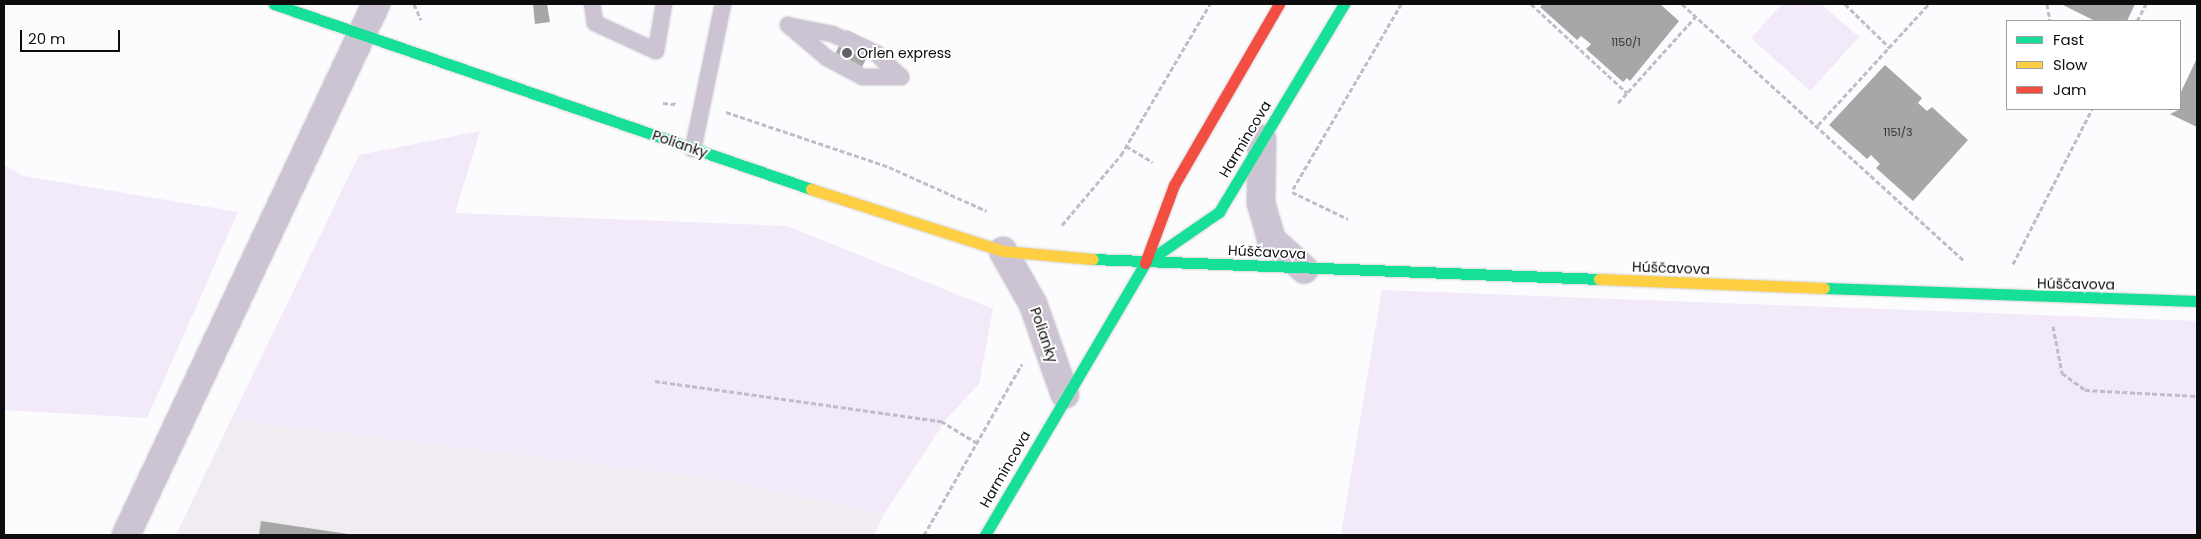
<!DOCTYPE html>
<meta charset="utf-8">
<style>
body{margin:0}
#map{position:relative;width:2201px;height:539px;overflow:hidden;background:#fcfbfd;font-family:Poppins,sans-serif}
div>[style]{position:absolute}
.built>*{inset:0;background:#f0ecf2}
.green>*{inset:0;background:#f2e9f9}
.building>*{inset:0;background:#a8a7a8}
.path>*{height:3px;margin-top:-1.5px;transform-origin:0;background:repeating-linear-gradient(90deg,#c1bcc7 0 5px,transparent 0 7.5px)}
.roads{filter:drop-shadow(0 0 1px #d6d5d7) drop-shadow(0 0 1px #d6d5d7)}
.lane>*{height:16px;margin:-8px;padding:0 8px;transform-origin:8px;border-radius:8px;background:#ccc4d3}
.street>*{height:28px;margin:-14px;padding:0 14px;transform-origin:14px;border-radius:14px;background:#ccc4d3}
.fast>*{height:11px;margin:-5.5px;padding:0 5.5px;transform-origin:5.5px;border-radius:5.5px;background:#16e098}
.slow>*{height:11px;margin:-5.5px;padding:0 5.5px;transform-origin:5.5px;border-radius:5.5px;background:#ffcf43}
.jam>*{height:11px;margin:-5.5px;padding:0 5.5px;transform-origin:5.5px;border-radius:5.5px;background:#f24e42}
.dots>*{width:14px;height:14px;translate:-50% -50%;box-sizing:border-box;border:2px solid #fff;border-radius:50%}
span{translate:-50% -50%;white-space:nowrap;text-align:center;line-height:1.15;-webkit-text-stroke:4px #fff;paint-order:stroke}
.number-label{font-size:11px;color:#343434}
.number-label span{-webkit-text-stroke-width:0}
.poi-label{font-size:14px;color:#0d0d0e}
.left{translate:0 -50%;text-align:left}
.street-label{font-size:14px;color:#0d0d0e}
.frame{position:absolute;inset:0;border:5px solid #0d0d0e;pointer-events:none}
.legend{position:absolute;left:2006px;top:20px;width:175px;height:90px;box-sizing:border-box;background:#fff;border:1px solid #9e9e9f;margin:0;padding:6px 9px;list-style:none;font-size:15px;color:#0d0d0e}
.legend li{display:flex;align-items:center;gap:10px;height:25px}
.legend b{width:25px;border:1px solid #9e9e9f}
.scale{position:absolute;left:20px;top:30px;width:100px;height:22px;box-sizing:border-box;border:2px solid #0d0d0e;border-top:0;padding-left:6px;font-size:15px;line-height:18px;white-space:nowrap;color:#0d0d0e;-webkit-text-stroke:4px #fff;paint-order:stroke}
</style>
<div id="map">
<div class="built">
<div style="clip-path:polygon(231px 420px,717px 479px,884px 514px,874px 535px,176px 535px)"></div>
</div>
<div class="green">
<div style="clip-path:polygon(1782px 4px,1821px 4px,1859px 37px,1810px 91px,1751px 38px)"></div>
<div style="clip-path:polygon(480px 131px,455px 213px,787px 226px,993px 309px,979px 384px,947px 418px,884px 514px,717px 479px,231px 420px,359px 155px)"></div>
<div style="clip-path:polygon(4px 165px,23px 176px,238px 212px,147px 418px,4px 410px)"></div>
<div style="clip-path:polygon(1382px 290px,2197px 321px,2197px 535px,1341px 535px)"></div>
</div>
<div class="building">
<div style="clip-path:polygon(533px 4px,547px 4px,550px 22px,535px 24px)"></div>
<div style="clip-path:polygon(1543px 4px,1660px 4px,1679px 21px,1630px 81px,1627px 78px,1623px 82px,1586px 49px,1591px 44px,1581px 36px,1577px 40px,1540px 7px)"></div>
<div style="clip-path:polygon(2061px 4px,2135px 4px,2127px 21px,2095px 21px)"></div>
<div style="clip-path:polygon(847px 30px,874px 43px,855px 81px,828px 68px)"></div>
<div style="clip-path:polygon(2197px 58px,2197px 127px,2170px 114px,2180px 109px,2180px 94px)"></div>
<div style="clip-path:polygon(1885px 65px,1922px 98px,1918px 103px,1927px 111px,1932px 107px,1968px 140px,1913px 201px,1876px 168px,1880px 164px,1871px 155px,1867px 159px,1829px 125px)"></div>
<div style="clip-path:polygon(261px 521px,348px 534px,347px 535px,259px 535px)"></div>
</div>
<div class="path">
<div style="left:414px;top:4px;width:17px;rotate:66deg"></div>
<div style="left:1531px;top:4px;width:131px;rotate:42.8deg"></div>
<div style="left:1682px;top:4px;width:382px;rotate:42.3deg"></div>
<div style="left:1845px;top:4px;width:62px;rotate:44.3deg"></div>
<div style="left:2047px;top:4px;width:17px;rotate:80deg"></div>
<div style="left:2137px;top:21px;width:19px;rotate:-62deg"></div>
<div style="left:663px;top:103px;width:13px;rotate:4deg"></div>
<div style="left:1618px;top:103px;width:117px;rotate:-48.1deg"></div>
<div style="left:726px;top:112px;width:172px;rotate:18.6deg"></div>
<div style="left:889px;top:167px;width:107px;rotate:24.2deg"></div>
<div style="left:1818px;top:125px;width:164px;rotate:-47.5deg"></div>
<div style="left:1126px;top:146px;width:31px;rotate:31deg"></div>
<div style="left:1293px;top:189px;width:214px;rotate:-59.7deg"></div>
<div style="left:1292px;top:192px;width:62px;rotate:25.7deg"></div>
<div style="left:1062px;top:225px;width:92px;rotate:-49.9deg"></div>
<div style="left:1121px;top:155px;width:175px;rotate:-59.5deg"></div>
<div style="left:2013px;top:264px;width:174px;rotate:-63deg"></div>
<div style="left:2053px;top:326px;width:48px;rotate:79.2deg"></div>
<div style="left:2062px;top:373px;width:29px;rotate:36deg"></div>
<div style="left:2085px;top:390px;width:112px;rotate:3.1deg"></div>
<div style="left:655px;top:381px;width:289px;rotate:8deg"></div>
<div style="left:941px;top:421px;width:42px;rotate:31.4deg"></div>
<div style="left:924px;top:535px;width:197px;rotate:-60.2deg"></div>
</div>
<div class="roads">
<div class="lane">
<div style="left:592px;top:4px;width:19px;rotate:81deg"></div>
<div style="left:595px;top:23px;width:67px;rotate:24.7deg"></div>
<div style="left:656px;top:51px;width:48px;rotate:-80.3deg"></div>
<div style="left:788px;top:25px;width:51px;rotate:40.2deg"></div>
<div style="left:827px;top:58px;width:40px;rotate:28deg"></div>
<div style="left:862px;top:77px;width:39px"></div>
<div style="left:791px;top:26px;width:42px;rotate:11deg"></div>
<div style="left:832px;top:34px;width:48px;rotate:23.4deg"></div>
<div style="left:876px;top:53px;width:35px;rotate:44deg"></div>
<div style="left:693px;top:149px;width:148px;rotate:-78.3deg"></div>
</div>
<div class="street">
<div style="left:1262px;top:139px;width:64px;rotate:90.9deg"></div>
<div style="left:1261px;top:203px;width:37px;rotate:74deg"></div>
<div style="left:1271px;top:239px;width:45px;rotate:42.3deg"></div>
<div style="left:1003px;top:251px;width:61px;rotate:60.5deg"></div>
<div style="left:1033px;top:304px;width:96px;rotate:70.6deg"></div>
<div style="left:126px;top:535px;width:587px;rotate:-64.79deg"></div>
</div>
<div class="fast">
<div style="left:274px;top:4px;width:568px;rotate:19.01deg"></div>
<div style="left:1093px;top:259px;width:506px;rotate:2.26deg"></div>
<div style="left:1145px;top:263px;width:90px;rotate:-34.6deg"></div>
<div style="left:1219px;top:212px;width:243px;rotate:-59deg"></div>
<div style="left:1824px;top:288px;width:373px;rotate:2deg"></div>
<div style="left:985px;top:535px;width:316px;rotate:-59.5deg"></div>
</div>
<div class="slow">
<div style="left:811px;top:189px;width:202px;rotate:17.9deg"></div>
<div style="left:1003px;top:251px;width:90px;rotate:5.1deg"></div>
<div style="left:1599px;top:279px;width:225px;rotate:2.3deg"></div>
</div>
<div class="jam">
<div style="left:1145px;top:263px;width:83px;rotate:-69.6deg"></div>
<div style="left:1174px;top:185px;width:209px;rotate:-59.9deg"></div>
</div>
</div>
<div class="dots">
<div style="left:847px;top:53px;background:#616062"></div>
</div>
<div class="number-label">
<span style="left:1626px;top:42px">1150/1</span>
<span style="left:1898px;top:132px">1151/3</span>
</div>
<div class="poi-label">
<span class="left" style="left:857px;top:53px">Orlen express</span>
</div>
<div class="street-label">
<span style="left:1245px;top:139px;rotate:-59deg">Harmincova</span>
<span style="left:680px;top:144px;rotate:19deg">Polianky</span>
<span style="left:1267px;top:252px;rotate:3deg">Húščavova</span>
<span style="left:1671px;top:268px;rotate:2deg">Húščavova</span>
<span style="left:2076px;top:284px;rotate:1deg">Húščavova</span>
<span style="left:1044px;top:335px;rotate:71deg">Polianky</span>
<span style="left:1005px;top:469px;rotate:-60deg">Harmincova</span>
</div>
<div class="frame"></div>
<ul class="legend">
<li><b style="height:6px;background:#16e098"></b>Fast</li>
<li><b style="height:6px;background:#ffcf43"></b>Slow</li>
<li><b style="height:6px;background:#f24e42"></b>Jam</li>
</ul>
<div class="scale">20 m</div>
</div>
